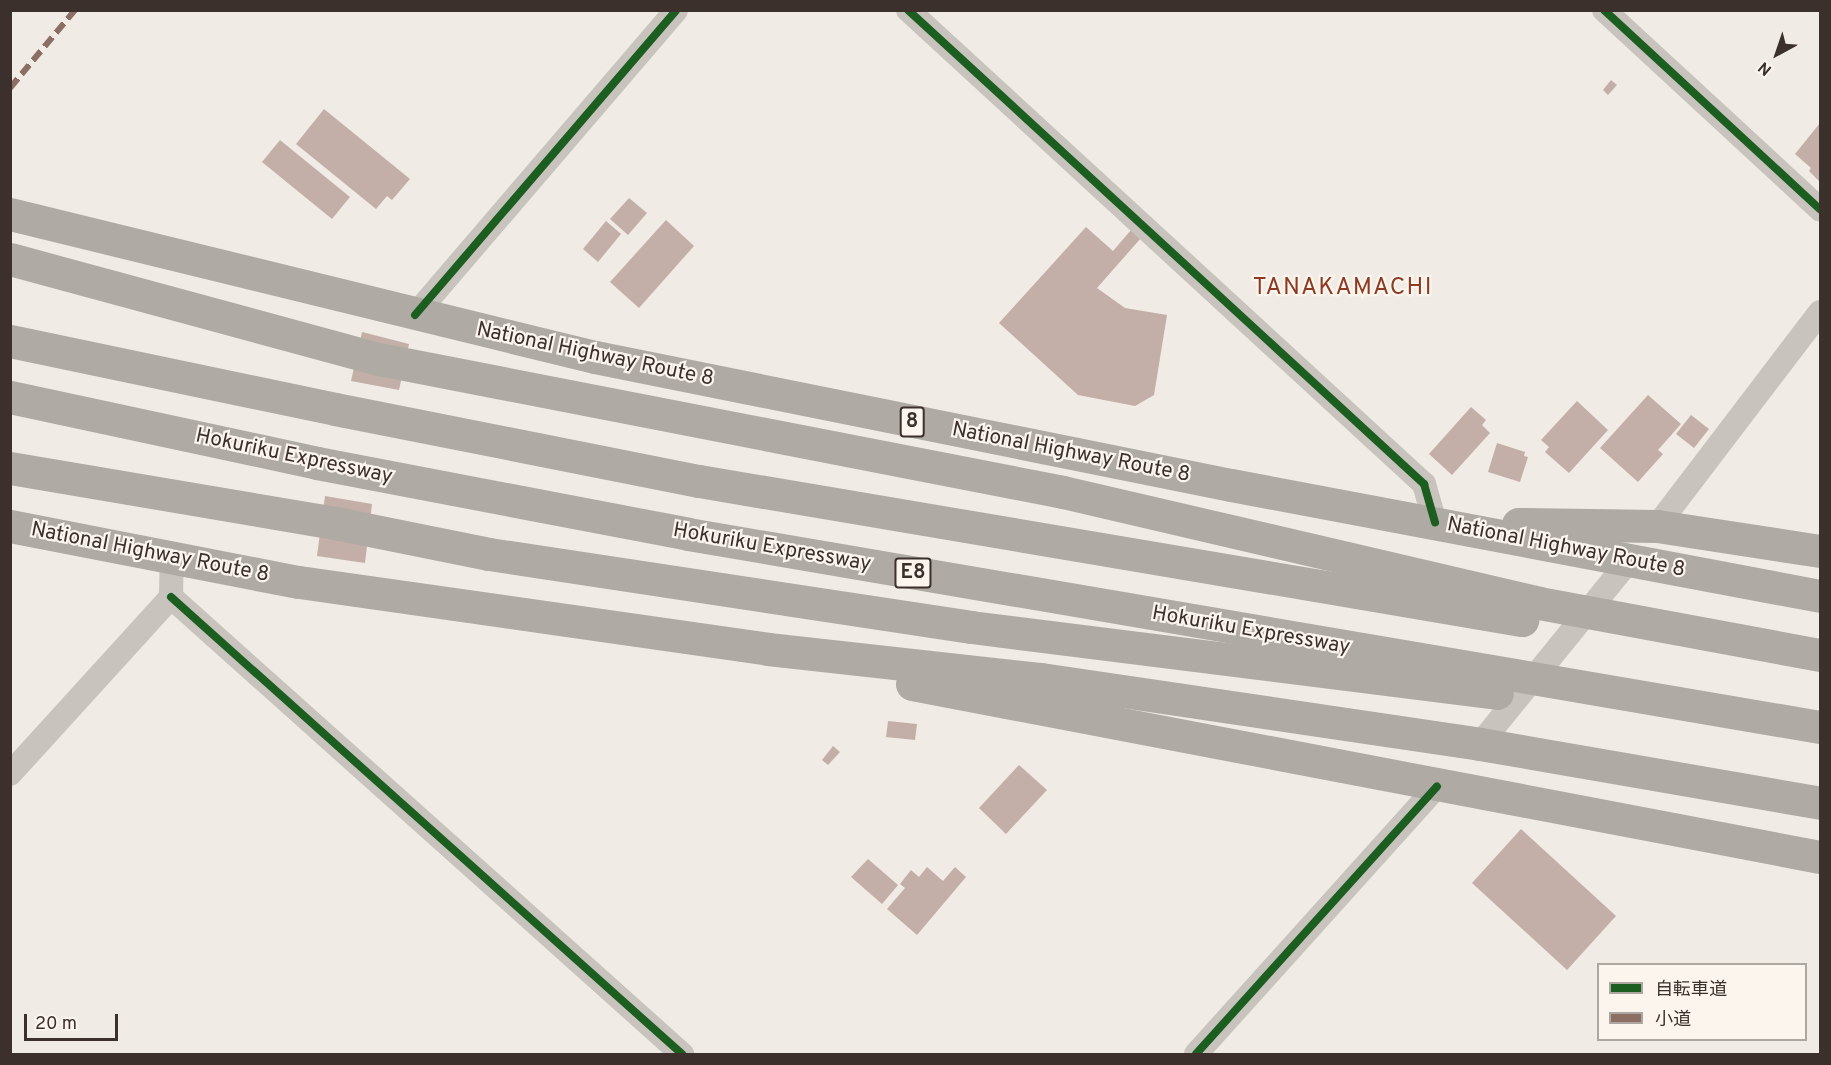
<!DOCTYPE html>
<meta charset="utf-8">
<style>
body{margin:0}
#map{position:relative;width:1831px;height:1065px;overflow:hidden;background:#f0ebe5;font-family:Overpass,"Noto Sans JP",sans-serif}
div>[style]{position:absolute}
.building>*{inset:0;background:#c3afa7}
.street>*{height:24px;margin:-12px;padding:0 12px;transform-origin:12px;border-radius:12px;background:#c9c3be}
.highway>*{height:33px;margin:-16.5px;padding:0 16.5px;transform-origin:16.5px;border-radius:16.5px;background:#afaaa4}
.quiet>*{height:6px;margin-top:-3px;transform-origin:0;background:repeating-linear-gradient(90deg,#8d6e63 0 12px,transparent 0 18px)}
.cycleway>*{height:8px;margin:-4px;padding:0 4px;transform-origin:4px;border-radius:4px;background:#1b5e20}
span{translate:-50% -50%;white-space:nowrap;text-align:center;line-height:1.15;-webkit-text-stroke:4.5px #fbf5ee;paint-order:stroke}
.shield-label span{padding:2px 4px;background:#fbf5ee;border:2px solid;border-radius:4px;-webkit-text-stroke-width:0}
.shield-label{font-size:20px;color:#3b302b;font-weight:700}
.street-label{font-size:21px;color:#3b302b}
.quarter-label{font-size:24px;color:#8c3b22;letter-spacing:1.5px}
.frame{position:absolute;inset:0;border:12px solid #3b302b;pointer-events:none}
.legend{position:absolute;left:1597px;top:963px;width:210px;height:78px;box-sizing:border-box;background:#fbf5ee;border:2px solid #aea6a0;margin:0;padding:8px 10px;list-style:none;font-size:18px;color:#3b302b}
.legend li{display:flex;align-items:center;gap:12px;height:30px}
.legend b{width:30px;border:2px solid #aea6a0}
.north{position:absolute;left:1747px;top:24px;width:60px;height:60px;-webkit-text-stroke:4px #fbf5ee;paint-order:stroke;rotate:220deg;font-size:16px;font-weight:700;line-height:24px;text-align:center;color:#3b302b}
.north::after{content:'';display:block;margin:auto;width:21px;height:27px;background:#3b302b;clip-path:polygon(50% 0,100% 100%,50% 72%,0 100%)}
.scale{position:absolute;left:24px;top:1014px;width:94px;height:27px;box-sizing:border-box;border:3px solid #3b302b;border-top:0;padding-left:8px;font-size:18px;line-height:21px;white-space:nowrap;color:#3b302b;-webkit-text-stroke:4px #fbf5ee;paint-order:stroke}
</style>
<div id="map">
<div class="building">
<div style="clip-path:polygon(1611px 80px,1617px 85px,1608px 95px,1603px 90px)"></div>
<div style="clip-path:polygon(324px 109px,410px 179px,392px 200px,387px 196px,376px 209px,296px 144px)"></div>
<div style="clip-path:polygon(1820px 123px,1820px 182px,1809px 171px,1811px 168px,1795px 154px)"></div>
<div style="clip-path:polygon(280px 140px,350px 197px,332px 219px,262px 162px)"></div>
<div style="clip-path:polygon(629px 198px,647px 213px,628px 235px,610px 219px)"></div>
<div style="clip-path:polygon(666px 220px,694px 246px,639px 308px,610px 282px)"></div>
<div style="clip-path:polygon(606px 221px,621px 234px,598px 262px,583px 249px)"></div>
<div style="clip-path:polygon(1086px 227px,1113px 251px,1131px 230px,1141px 238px,1097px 288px,1125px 308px,1167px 315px,1154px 395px,1135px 406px,1078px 395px,999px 323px)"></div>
<div style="clip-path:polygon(362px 332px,409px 344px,399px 390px,351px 381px)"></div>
<div style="clip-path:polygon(1648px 395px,1681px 424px,1658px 450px,1663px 454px,1638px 482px,1600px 448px)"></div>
<div style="clip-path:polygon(1577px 401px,1608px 430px,1569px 473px,1545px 452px,1549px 447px,1541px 440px)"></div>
<div style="clip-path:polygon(1471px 407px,1486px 420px,1482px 425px,1490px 433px,1452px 475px,1429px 454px)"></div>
<div style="clip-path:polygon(1691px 415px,1709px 429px,1694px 448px,1676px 434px)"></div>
<div style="clip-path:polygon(1497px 443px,1525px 452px,1524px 456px,1528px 457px,1520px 482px,1488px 472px)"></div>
<div style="clip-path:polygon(325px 496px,372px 504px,365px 563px,317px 556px)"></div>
<div style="clip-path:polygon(888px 721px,917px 724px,915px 740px,886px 737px)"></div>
<div style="clip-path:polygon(833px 746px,840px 752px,828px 765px,822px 760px)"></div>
<div style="clip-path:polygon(1019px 765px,1047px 790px,1006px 834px,979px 808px)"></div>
<div style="clip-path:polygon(1521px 829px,1616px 916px,1567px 970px,1472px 883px)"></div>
<div style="clip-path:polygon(868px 859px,898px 885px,882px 904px,851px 877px)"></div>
<div style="clip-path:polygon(927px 867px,943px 881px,955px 867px,966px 877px,917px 935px,887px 909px,905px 888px,900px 884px,911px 870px,919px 877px)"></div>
</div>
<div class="street">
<div style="left:908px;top:10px;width:701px;rotate:42.57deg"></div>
<div style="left:1424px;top:484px;width:40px;rotate:74deg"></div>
<div style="left:1604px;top:10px;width:294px;rotate:42.7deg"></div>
<div style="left:415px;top:315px;width:401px;rotate:-49.4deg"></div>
<div style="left:1657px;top:526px;width:269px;rotate:-52.7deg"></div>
<div style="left:171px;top:597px;width:686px;rotate:41.81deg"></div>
<div style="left:1480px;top:744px;width:235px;rotate:-50.9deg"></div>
<div style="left:10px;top:774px;width:239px;rotate:-47.7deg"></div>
<div style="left:171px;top:597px;width:39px;rotate:-89deg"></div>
<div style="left:1196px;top:1054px;width:360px;rotate:-48deg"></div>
</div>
<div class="highway">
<div style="left:10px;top:214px;width:602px;rotate:13.74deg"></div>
<div style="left:595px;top:357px;width:649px;rotate:11.38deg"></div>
<div style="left:1231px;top:485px;width:599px;rotate:10.67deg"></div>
<div style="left:10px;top:259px;width:382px;rotate:15.2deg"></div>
<div style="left:379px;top:359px;width:697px;rotate:11deg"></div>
<div style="left:1063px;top:492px;width:489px;rotate:13.1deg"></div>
<div style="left:1539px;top:603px;width:286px;rotate:10.5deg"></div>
<div style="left:10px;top:341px;width:332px;rotate:11.8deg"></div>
<div style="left:335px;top:409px;width:371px;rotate:11.2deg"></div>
<div style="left:699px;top:481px;width:835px;rotate:9.59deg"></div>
<div style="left:10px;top:397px;width:314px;rotate:12.1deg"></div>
<div style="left:317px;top:463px;width:378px;rotate:10.8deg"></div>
<div style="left:688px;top:534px;width:1148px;rotate:9.68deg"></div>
<div style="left:10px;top:468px;width:335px;rotate:9.6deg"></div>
<div style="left:340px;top:524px;width:152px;rotate:11.4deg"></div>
<div style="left:489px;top:554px;width:487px;rotate:8.6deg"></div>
<div style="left:971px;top:627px;width:530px;rotate:7.15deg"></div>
<div style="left:1518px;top:524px;width:139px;rotate:0.8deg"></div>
<div style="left:1657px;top:526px;width:165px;rotate:8.7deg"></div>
<div style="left:10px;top:526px;width:294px;rotate:11deg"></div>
<div style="left:299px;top:582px;width:474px;rotate:8.1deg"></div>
<div style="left:768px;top:649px;width:275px;rotate:6.3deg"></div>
<div style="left:1041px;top:679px;width:444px;rotate:8.4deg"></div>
<div style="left:1480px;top:744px;width:345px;rotate:9.8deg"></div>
<div style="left:912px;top:684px;width:924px;rotate:10.79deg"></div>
</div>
<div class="quiet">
<div style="left:10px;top:88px;width:102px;rotate:-50.2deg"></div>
</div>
<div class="cycleway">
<div style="left:908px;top:10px;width:701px;rotate:42.57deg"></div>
<div style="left:1424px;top:484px;width:40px;rotate:74deg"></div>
<div style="left:1604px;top:10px;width:294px;rotate:42.7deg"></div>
<div style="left:415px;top:315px;width:401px;rotate:-49.4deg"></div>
<div style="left:171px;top:597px;width:686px;rotate:41.81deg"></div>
<div style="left:1196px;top:1054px;width:360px;rotate:-48deg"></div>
</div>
<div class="shield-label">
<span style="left:912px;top:422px">8</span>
<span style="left:913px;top:573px">E8</span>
</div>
<div class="street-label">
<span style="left:595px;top:355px;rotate:12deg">National Highway Route 8</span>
<span style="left:1071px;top:453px;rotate:11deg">National Highway Route 8</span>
<span style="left:294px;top:457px;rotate:12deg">Hokuriku Expressway</span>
<span style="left:772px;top:548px;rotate:10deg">Hokuriku Expressway</span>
<span style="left:1566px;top:548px;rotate:11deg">National Highway Route 8</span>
<span style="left:150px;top:553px;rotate:11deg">National Highway Route 8</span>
<span style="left:1251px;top:631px;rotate:10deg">Hokuriku Expressway</span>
</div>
<div class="quarter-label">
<span style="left:1343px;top:289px">TANAKAMACHI</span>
</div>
<div class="frame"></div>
<ul class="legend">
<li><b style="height:8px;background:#1b5e20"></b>自転車道</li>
<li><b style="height:8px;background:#8d6e63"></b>小道</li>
</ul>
<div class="north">N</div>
<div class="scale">20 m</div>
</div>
